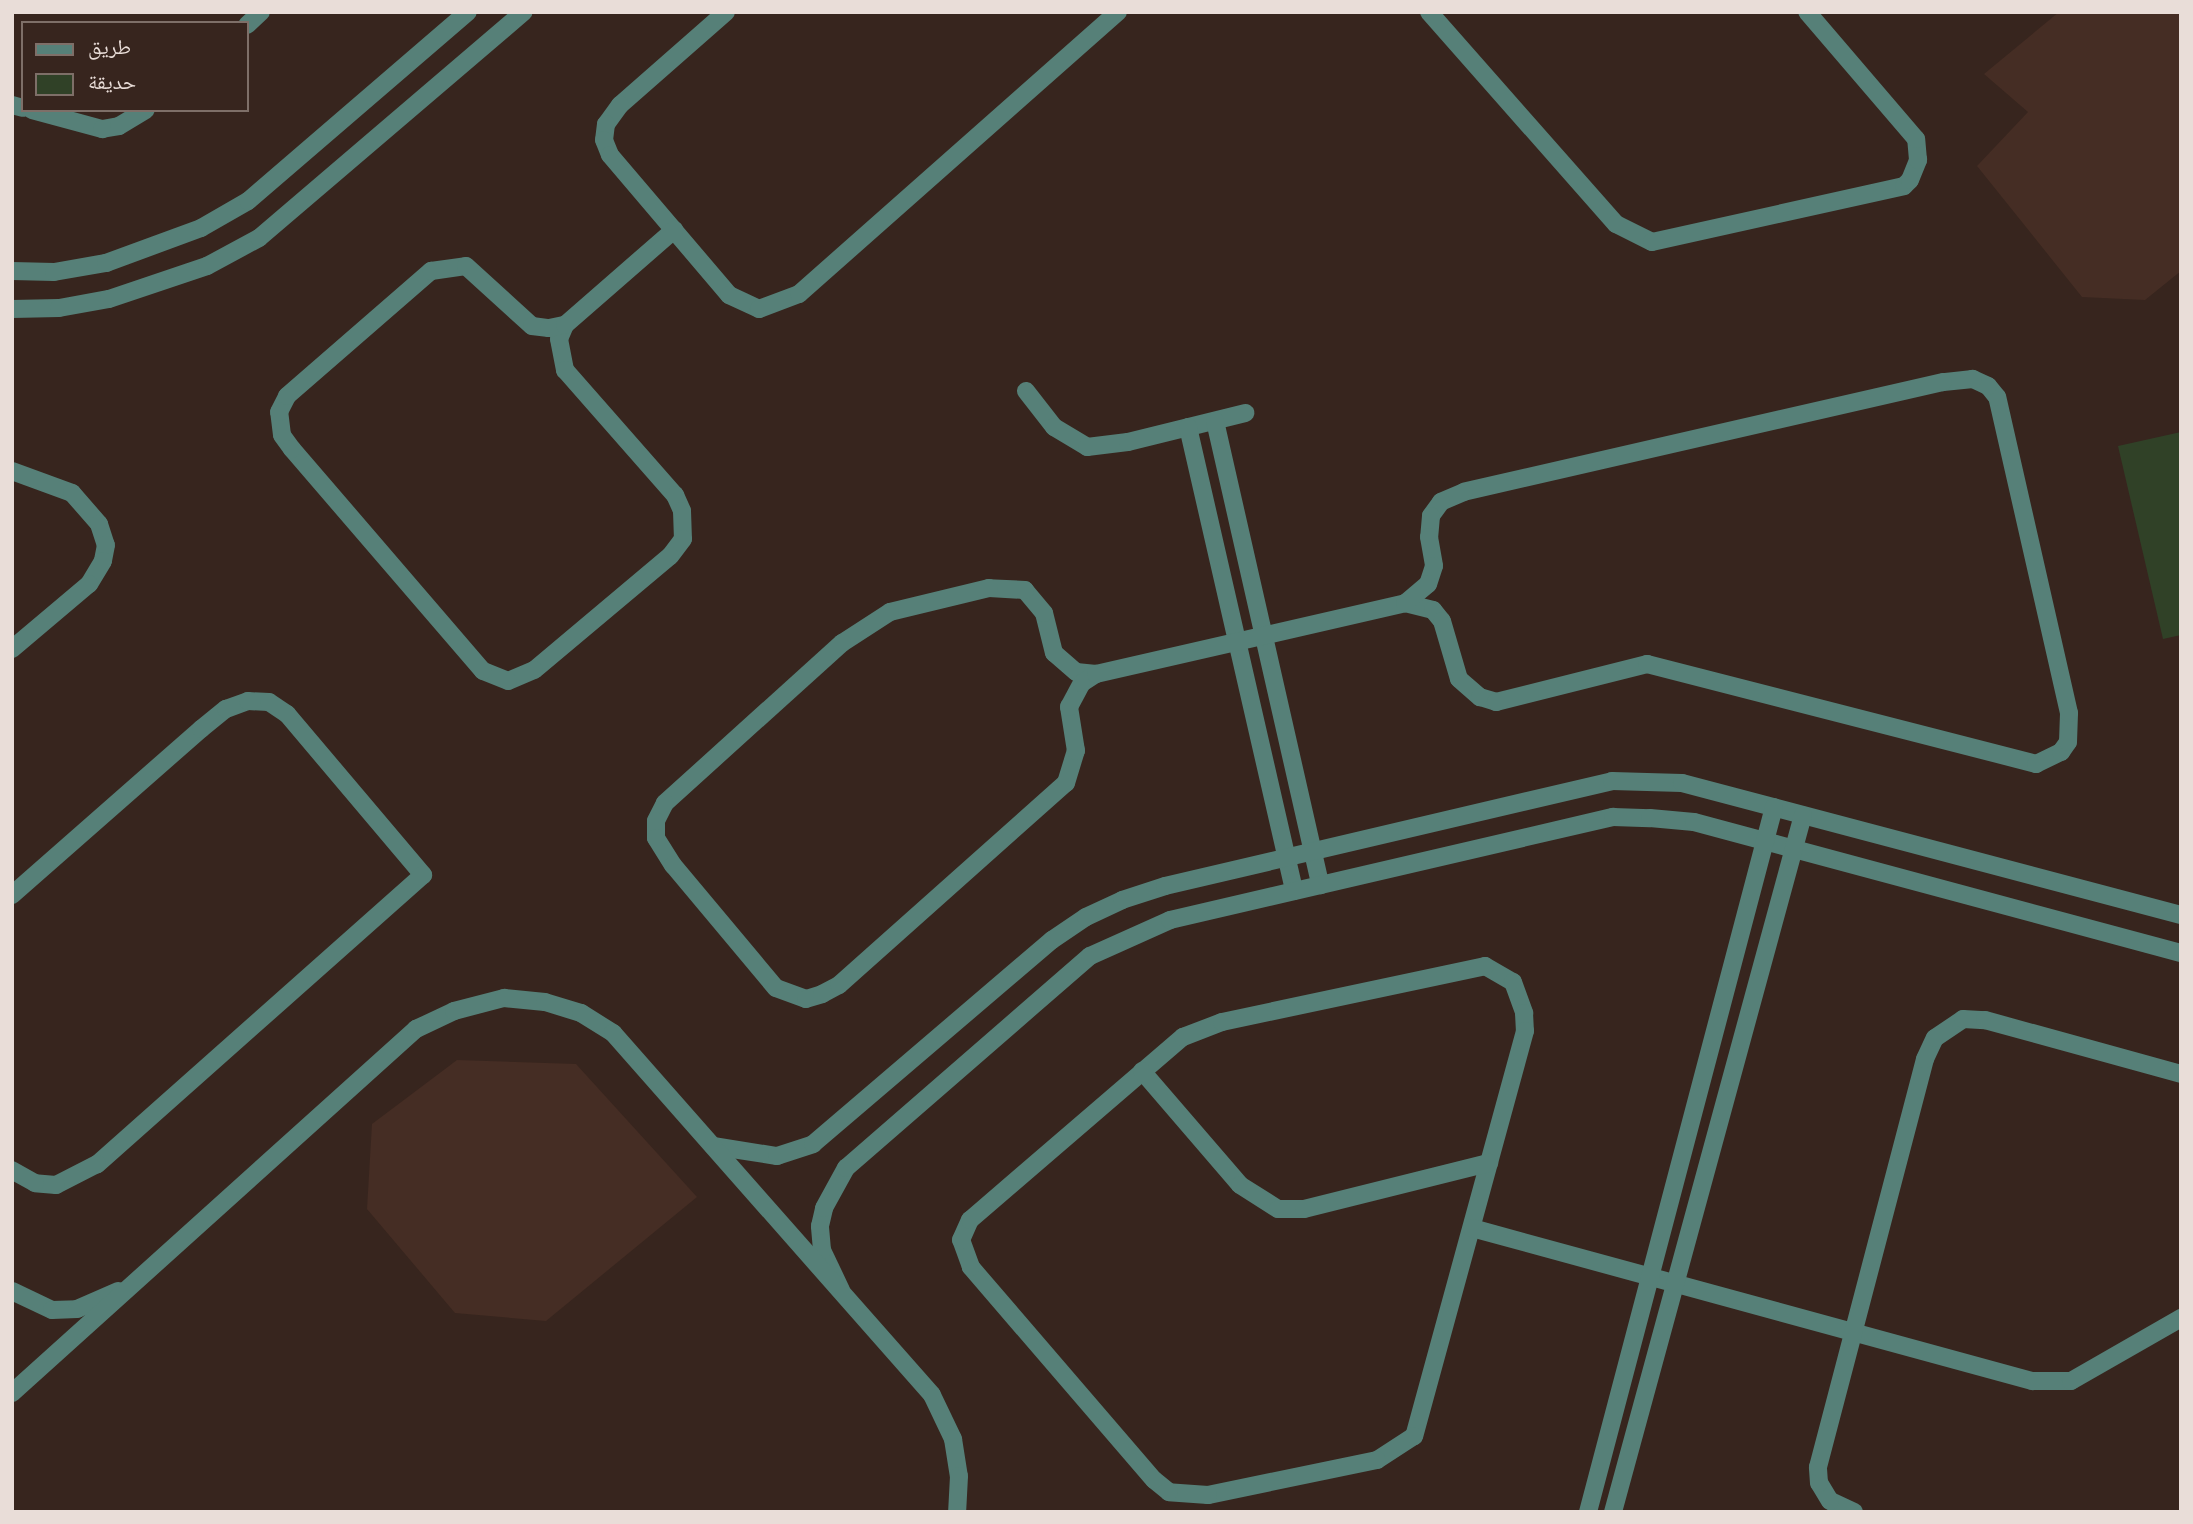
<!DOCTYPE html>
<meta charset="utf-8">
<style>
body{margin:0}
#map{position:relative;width:2193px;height:1524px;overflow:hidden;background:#37251e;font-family:Manrope,"Noto Naskh Arabic",sans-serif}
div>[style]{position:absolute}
.built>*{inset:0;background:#452d24}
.green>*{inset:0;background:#304127}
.minor>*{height:18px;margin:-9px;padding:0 9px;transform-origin:9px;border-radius:9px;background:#568078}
span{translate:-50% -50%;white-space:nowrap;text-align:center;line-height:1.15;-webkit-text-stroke:6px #37251e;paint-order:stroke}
.frame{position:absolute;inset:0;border:14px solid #e9ddd8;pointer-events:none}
.legend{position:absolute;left:21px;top:21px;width:228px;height:91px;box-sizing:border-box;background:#37251e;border:2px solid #7e6f68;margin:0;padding:9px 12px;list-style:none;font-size:21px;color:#e9ddd8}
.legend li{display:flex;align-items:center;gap:14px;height:35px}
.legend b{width:35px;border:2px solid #7e6f68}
</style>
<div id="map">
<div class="built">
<div style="clip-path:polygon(2059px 12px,2181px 12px,2181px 271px,2145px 300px,2082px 297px,1977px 166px,2028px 112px,1984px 74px)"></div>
<div style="clip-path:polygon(457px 1060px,576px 1064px,697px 1197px,546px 1321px,455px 1313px,367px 1209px,372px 1124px)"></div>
</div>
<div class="green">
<div style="clip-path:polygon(2181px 432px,2181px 635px,2163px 639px,2118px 446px)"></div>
</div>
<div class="minor">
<div style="left:726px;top:12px;width:141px;rotate:138.7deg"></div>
<div style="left:620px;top:105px;width:24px;rotate:126deg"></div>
<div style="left:606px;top:124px;width:16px;rotate:97deg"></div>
<div style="left:604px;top:140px;width:16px;rotate:68deg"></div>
<div style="left:610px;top:155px;width:184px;rotate:49.6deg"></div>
<div style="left:729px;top:295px;width:33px;rotate:25deg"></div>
<div style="left:759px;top:309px;width:43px;rotate:-20.6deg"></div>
<div style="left:799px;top:294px;width:426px;rotate:-41.5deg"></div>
<div style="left:1429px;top:12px;width:283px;rotate:48.6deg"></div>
<div style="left:1616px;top:224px;width:40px;rotate:26.6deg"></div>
<div style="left:1652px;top:242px;width:258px;rotate:-12.5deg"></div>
<div style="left:1904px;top:186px;width:8px;rotate:-45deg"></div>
<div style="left:1910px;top:180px;width:22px;rotate:-68deg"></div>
<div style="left:1918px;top:160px;width:21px;rotate:-95deg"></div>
<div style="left:1916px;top:139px;width:167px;rotate:-130.6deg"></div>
<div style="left:247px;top:25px;width:19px;rotate:-43deg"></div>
<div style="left:12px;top:105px;width:11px;rotate:15deg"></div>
<div style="left:32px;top:110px;width:73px;rotate:15.2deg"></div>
<div style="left:102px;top:129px;width:17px;rotate:-10deg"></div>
<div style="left:119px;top:126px;width:31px;rotate:-31deg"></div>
<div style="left:12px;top:271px;width:42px;rotate:1.4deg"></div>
<div style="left:54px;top:272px;width:53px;rotate:-9.8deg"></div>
<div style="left:106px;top:263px;width:101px;rotate:-20.2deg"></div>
<div style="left:201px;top:228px;width:54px;rotate:-29.9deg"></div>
<div style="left:248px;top:201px;width:290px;rotate:-40.7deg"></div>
<div style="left:12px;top:309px;width:47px;rotate:-1.2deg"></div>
<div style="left:59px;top:308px;width:51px;rotate:-10.2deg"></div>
<div style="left:109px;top:299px;width:103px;rotate:-18.6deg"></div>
<div style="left:207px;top:266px;width:59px;rotate:-28.3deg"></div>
<div style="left:259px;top:238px;width:348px;rotate:-40.5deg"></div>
<div style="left:565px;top:325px;width:15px;rotate:113deg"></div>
<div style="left:559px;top:339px;width:32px;rotate:79deg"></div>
<div style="left:565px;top:370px;width:167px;rotate:48.7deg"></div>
<div style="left:675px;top:495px;width:17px;rotate:66deg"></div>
<div style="left:682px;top:511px;width:28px;rotate:88deg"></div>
<div style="left:683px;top:539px;width:21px;rotate:127deg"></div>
<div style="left:670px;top:556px;width:177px;rotate:140deg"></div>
<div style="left:534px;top:670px;width:28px;rotate:157deg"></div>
<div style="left:508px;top:681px;width:27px;rotate:-158deg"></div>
<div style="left:483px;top:671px;width:293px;rotate:-130.7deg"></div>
<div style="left:292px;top:449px;width:17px;rotate:-126deg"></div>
<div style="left:282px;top:435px;width:23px;rotate:-97deg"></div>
<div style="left:279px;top:412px;width:18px;rotate:-63deg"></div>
<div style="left:287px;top:396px;width:191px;rotate:-41deg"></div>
<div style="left:431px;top:271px;width:35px;rotate:-8deg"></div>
<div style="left:466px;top:266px;width:89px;rotate:42.3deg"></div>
<div style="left:532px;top:326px;width:17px;rotate:7deg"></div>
<div style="left:549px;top:328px;width:16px;rotate:-11deg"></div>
<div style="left:565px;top:325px;width:145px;rotate:-41.1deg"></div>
<div style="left:1026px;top:391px;width:46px;rotate:52.1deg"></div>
<div style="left:1054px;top:427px;width:39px;rotate:31deg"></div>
<div style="left:1087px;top:447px;width:41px;rotate:-7deg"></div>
<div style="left:1128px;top:442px;width:121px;rotate:-13.9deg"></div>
<div style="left:1215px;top:421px;width:476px;rotate:77.2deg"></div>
<div style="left:1188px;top:427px;width:476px;rotate:77.1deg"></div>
<div style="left:12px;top:471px;width:64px;rotate:20.1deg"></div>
<div style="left:72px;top:493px;width:41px;rotate:48.9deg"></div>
<div style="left:99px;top:524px;width:22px;rotate:72deg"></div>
<div style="left:106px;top:545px;width:16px;rotate:101deg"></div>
<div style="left:103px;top:561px;width:27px;rotate:121deg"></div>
<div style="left:89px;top:584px;width:101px;rotate:139.8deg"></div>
<div style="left:1096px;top:674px;width:20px;rotate:-174deg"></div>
<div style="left:1076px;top:672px;width:29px;rotate:-139deg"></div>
<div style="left:1054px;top:653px;width:41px;rotate:-104deg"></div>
<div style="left:1044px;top:613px;width:30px;rotate:-130deg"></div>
<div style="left:1025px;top:590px;width:36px;rotate:-177deg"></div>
<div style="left:989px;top:588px;width:102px;rotate:166.4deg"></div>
<div style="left:890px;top:612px;width:57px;rotate:147.1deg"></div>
<div style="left:842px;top:643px;width:239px;rotate:137.9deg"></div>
<div style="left:665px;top:803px;width:20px;rotate:117deg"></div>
<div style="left:656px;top:821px;width:17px;rotate:90deg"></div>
<div style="left:656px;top:838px;width:32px;rotate:58deg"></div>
<div style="left:673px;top:865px;width:160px;rotate:50.1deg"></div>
<div style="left:776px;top:988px;width:32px;rotate:20deg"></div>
<div style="left:806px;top:999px;width:17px;rotate:-17deg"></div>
<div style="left:822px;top:994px;width:19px;rotate:-28deg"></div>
<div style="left:839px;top:985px;width:304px;rotate:-41.7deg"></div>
<div style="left:1066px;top:783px;width:34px;rotate:-73deg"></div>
<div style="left:1076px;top:751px;width:45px;rotate:-99deg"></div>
<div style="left:1069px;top:707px;width:27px;rotate:-62deg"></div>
<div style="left:1082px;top:683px;width:17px;rotate:-33deg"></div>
<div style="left:1096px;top:674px;width:317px;rotate:-12.9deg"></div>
<div style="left:1405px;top:603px;width:29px;rotate:14deg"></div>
<div style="left:1433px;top:610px;width:14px;rotate:51deg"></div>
<div style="left:1442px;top:621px;width:60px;rotate:73.7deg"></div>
<div style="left:1459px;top:679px;width:28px;rotate:41deg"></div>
<div style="left:1480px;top:697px;width:17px;rotate:17deg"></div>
<div style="left:1496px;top:702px;width:156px;rotate:-14.1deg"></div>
<div style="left:1647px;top:664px;width:402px;rotate:14.4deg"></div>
<div style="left:2036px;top:764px;width:28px;rotate:-26deg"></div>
<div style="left:2061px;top:752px;width:12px;rotate:-55deg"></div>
<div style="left:2068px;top:742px;width:29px;rotate:-88deg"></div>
<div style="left:2069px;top:713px;width:324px;rotate:-102.8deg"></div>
<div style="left:1997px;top:397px;width:14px;rotate:-129deg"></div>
<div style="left:1988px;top:386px;width:17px;rotate:-155deg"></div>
<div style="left:1973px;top:379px;width:30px;rotate:174deg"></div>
<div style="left:1943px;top:382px;width:491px;rotate:167.1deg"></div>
<div style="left:1464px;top:492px;width:25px;rotate:157deg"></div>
<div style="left:1441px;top:502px;width:17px;rotate:126deg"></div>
<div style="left:1431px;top:516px;width:21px;rotate:95deg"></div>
<div style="left:1429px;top:537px;width:29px;rotate:80deg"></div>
<div style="left:1434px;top:566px;width:19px;rotate:108deg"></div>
<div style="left:1428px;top:584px;width:30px;rotate:140deg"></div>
<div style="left:12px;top:895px;width:252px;rotate:-41.3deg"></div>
<div style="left:201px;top:729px;width:32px;rotate:-39deg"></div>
<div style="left:226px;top:709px;width:23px;rotate:-20deg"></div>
<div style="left:248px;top:701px;width:21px;rotate:3deg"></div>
<div style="left:269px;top:702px;width:22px;rotate:34deg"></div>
<div style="left:287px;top:714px;width:211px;rotate:49.8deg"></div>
<div style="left:423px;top:875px;width:436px;rotate:138.4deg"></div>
<div style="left:97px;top:1164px;width:46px;rotate:152.9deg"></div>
<div style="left:56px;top:1185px;width:21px;rotate:-175deg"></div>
<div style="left:35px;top:1183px;width:26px;rotate:-151deg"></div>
<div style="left:1485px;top:966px;width:32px;rotate:30deg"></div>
<div style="left:1513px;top:982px;width:33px;rotate:70deg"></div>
<div style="left:1524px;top:1013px;width:18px;rotate:87deg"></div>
<div style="left:1525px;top:1031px;width:420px;rotate:105.3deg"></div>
<div style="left:1414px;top:1436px;width:44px;rotate:147deg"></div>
<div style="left:1377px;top:1460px;width:173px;rotate:168.3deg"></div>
<div style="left:1208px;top:1495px;width:39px;rotate:-176deg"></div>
<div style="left:1169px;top:1492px;width:19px;rotate:-141deg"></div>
<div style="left:1154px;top:1480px;width:281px;rotate:-130.7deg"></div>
<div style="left:971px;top:1267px;width:29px;rotate:-110deg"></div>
<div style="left:961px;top:1240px;width:22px;rotate:-66deg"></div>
<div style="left:970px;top:1220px;width:281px;rotate:-40.7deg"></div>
<div style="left:1183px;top:1037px;width:42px;rotate:-21deg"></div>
<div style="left:1222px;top:1022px;width:269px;rotate:-12deg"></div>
<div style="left:1142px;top:1071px;width:150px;rotate:49.3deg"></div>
<div style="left:1240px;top:1185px;width:45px;rotate:32.3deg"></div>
<div style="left:1278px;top:1209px;width:26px"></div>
<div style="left:1304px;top:1209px;width:191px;rotate:-14deg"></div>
<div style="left:713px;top:1146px;width:65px;rotate:8.9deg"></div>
<div style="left:777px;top:1156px;width:38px;rotate:-18deg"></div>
<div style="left:813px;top:1144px;width:314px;rotate:-40.5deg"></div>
<div style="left:1052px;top:940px;width:41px;rotate:-34.1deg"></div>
<div style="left:1086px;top:917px;width:40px;rotate:-25deg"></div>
<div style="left:1122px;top:900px;width:45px;rotate:-18deg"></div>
<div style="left:1165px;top:886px;width:459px;rotate:-13.2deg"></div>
<div style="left:1612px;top:781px;width:70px;rotate:1.6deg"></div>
<div style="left:1682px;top:783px;width:516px;rotate:14.82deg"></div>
<div style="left:1472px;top:1228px;width:581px;rotate:15.28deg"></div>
<div style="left:2032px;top:1381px;width:39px"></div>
<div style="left:2071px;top:1381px;width:127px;rotate:-29.8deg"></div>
<div style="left:841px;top:1290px;width:44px;rotate:-115.4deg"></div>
<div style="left:822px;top:1250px;width:24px;rotate:-95deg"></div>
<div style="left:820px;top:1226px;width:18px;rotate:-77deg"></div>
<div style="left:824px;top:1208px;width:46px;rotate:-61.2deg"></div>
<div style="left:846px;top:1168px;width:323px;rotate:-41deg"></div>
<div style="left:1090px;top:956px;width:88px;rotate:-24.2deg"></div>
<div style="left:1170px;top:920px;width:455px;rotate:-13.1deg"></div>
<div style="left:1613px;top:817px;width:37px;rotate:2deg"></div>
<div style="left:1650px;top:818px;width:44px;rotate:5.2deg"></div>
<div style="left:1694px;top:822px;width:504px;rotate:15.06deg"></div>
<div style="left:12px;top:1291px;width:44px;rotate:25.4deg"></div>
<div style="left:52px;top:1310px;width:25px;rotate:-2deg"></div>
<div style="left:77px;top:1309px;width:45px;rotate:-23.7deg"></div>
<div style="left:12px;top:1393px;width:544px;rotate:-42.02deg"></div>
<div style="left:416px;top:1029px;width:42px;rotate:-25.3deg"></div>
<div style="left:454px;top:1011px;width:52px;rotate:-14.6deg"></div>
<div style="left:504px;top:998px;width:41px;rotate:5.6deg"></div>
<div style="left:545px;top:1002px;width:38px;rotate:17deg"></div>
<div style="left:581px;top:1013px;width:38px;rotate:32deg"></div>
<div style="left:613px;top:1033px;width:482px;rotate:48.6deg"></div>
<div style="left:932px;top:1395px;width:49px;rotate:64.5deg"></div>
<div style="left:953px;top:1439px;width:37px;rotate:81deg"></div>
<div style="left:959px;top:1476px;width:36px;rotate:93deg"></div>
<div style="left:1588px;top:1512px;width:729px;rotate:-75.22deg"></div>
<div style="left:1613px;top:1512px;width:722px;rotate:-74.75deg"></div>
<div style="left:1854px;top:1512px;width:26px;rotate:-155deg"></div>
<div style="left:1830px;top:1501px;width:21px;rotate:-121deg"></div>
<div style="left:1819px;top:1483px;width:16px;rotate:-94deg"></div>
<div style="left:1818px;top:1467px;width:422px;rotate:-75.3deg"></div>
<div style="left:1925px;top:1059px;width:23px;rotate:-65deg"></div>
<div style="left:1935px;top:1038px;width:34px;rotate:-34deg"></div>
<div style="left:1963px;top:1019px;width:22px;rotate:3deg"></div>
<div style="left:1985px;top:1020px;width:203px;rotate:15.4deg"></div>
</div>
<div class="frame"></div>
<ul class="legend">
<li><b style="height:9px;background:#568078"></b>طريق</li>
<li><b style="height:19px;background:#304127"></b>حديقة</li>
</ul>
</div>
